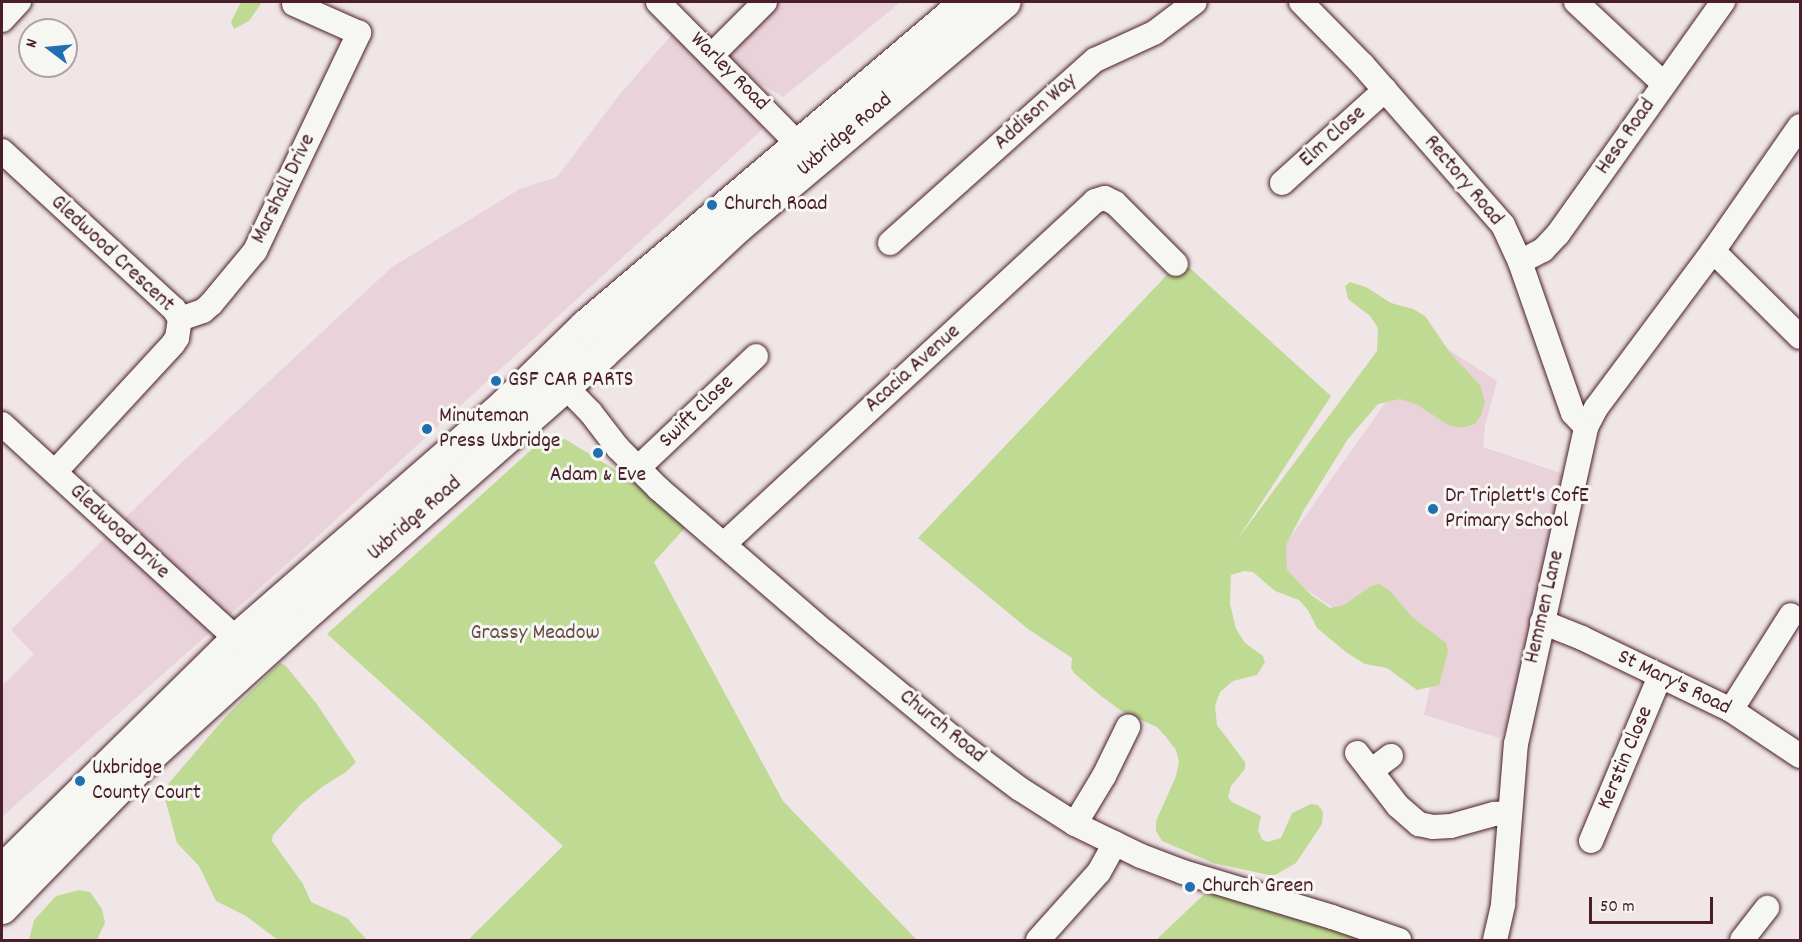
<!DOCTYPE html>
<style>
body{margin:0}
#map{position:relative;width:1802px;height:942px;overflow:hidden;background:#f0e6e7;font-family:Dekko,sans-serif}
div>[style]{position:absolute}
.built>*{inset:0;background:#e9d2da}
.green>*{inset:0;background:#bfdb93}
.roads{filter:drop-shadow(0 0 2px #4a1f2b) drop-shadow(0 0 2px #4a1f2b)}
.minor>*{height:24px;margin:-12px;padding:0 12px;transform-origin:12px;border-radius:12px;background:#f6f6f2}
.major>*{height:32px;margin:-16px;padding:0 16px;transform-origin:16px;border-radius:16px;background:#f6f6f2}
.dots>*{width:16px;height:16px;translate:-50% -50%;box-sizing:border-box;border:3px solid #f6f6f2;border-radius:50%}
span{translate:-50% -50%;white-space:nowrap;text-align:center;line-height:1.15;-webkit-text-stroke:6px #f6f6f2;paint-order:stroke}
.street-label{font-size:22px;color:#4a1f2b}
.poi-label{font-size:22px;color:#4a1f2b}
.left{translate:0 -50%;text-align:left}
.park-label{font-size:22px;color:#674e45}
.frame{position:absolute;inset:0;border:3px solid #4a1f2b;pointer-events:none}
.north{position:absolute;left:18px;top:18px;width:60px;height:60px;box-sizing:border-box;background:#f6f6f2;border:2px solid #b1a0a2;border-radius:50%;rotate:286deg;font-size:16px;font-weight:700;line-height:24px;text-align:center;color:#4a1f2b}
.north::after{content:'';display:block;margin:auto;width:21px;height:27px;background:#1f6fb2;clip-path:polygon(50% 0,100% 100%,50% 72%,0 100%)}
.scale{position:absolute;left:1589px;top:897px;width:124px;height:27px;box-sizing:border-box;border:3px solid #4a1f2b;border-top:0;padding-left:8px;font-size:18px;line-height:21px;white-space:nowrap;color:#4a1f2b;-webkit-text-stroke:4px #f6f6f2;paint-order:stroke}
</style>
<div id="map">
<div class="built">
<div style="clip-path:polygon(765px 2px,901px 2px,783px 97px,712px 55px)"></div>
<div style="clip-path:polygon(681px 24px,766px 126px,306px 547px,2px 817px,2px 686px,34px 654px,11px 630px,178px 466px,392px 267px,520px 189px,557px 177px,620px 94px)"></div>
<div style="clip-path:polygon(1431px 338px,1497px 381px,1485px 426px,1483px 447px,1564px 474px,1506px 729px,1499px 738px,1424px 715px,1433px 673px,1270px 566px)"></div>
</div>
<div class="green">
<div style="clip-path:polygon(241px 2px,262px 2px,249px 21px,234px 29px,231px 22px)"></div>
<div style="clip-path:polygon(1181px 260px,1331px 396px,1237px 540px,1377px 351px,1378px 328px,1370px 316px,1348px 299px,1345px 286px,1350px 282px,1366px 287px,1391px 303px,1413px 309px,1425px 316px,1451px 354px,1480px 385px,1485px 402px,1481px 415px,1475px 424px,1461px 428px,1448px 425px,1418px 405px,1400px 399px,1378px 404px,1348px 439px,1304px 510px,1286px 545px,1287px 570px,1311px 595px,1330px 608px,1344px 605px,1371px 586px,1379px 584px,1390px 591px,1412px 617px,1446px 643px,1448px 651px,1439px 685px,1417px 690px,1387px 668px,1365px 664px,1347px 653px,1317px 628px,1308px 610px,1299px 600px,1275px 591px,1253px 572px,1244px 571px,1231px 575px,1230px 604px,1236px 629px,1245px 643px,1263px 656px,1265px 662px,1257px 675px,1233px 681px,1220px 692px,1215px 706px,1217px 725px,1245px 762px,1245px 769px,1231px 786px,1228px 797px,1232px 802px,1261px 816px,1258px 830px,1262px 839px,1267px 842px,1281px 838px,1292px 813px,1311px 804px,1318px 805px,1323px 812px,1322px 824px,1296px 863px,1273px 876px,1213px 863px,1162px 841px,1156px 831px,1156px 821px,1176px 776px,1179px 762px,1176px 750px,1166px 737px,1157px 727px,1123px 712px,1101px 696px,1074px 673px,1071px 668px,1072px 658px,1028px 629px,918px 538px)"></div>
<div style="clip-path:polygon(565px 439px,694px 518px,654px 562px,783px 801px,917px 940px,468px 940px,563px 846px,327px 634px,540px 442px)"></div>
<div style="clip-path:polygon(280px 663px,286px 666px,316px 703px,356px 762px,346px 772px,322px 787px,301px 804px,273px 835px,272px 841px,303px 884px,311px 902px,347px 918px,367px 940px,278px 940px,246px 916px,216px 901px,199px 866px,177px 843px,164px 795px,169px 783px,228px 714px)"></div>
<div style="clip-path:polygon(1217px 882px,1399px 940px,1156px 940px)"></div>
<div style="clip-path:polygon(79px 890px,90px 892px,102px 909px,105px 923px,97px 940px,29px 940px,34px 920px,56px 896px)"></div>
</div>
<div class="roads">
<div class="minor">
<div style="left:658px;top:2px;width:199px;rotate:45.4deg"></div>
<div style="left:1301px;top:2px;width:87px;rotate:45.5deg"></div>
<div style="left:1362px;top:64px;width:214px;rotate:48.8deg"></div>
<div style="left:1503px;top:225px;width:41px;rotate:65.3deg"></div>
<div style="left:1520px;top:262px;width:160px;rotate:70.7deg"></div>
<div style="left:1573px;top:413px;width:19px;rotate:47deg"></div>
<div style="left:1576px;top:2px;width:120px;rotate:43deg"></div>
<div style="left:2px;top:20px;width:25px;rotate:-47deg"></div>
<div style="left:712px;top:55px;width:75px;rotate:-45deg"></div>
<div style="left:2px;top:151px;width:234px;rotate:42.6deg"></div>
<div style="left:174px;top:309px;width:12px;rotate:59deg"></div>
<div style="left:180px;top:319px;width:19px;rotate:99deg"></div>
<div style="left:177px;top:338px;width:7px;rotate:124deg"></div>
<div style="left:173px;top:344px;width:174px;rotate:132.7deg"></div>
<div style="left:1282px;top:183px;width:139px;rotate:-42.1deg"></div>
<div style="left:890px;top:243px;width:275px;rotate:-41.8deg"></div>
<div style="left:1095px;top:60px;width:65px;rotate:-24.6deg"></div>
<div style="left:1154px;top:33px;width:51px;rotate:-37.1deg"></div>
<div style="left:1713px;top:251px;width:122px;rotate:44.7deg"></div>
<div style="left:1520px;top:262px;width:26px;rotate:-28deg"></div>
<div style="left:1543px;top:250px;width:22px;rotate:-47deg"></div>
<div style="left:1558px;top:234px;width:285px;rotate:-54.6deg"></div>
<div style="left:180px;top:319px;width:24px;rotate:-19deg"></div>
<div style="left:203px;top:311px;width:11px;rotate:-41deg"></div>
<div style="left:211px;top:304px;width:69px;rotate:-50.3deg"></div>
<div style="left:255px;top:251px;width:242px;rotate:-64.5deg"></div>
<div style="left:359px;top:33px;width:71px;rotate:-156deg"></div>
<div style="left:553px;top:374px;width:54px;rotate:45.7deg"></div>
<div style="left:591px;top:413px;width:44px;rotate:52.4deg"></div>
<div style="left:618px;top:448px;width:58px;rotate:45deg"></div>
<div style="left:659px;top:489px;width:221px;rotate:40.8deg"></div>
<div style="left:826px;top:633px;width:179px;rotate:39.6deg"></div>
<div style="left:964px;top:747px;width:70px;rotate:36.9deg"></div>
<div style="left:1020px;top:789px;width:65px;rotate:32.5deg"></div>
<div style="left:1075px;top:824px;width:73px;rotate:25.9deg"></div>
<div style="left:1141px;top:856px;width:45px;rotate:20.9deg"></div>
<div style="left:1183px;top:872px;width:156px;rotate:16.8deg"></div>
<div style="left:1332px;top:917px;width:71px;rotate:18.9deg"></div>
<div style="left:2px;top:424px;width:319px;rotate:42.5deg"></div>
<div style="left:637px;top:469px;width:164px;rotate:-43.5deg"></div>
<div style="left:724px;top:544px;width:505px;rotate:-42.75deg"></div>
<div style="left:1095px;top:201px;width:10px;rotate:-17deg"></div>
<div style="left:1105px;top:198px;width:11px;rotate:27deg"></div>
<div style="left:1115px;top:203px;width:86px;rotate:45deg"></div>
<div style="left:1542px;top:622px;width:43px;rotate:21.8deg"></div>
<div style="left:1582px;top:638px;width:165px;rotate:25.8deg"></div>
<div style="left:1731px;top:710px;width:83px;rotate:33.7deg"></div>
<div style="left:1731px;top:710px;width:112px;rotate:-57.7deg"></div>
<div style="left:1357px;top:753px;width:67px;rotate:52.3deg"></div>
<div style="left:1398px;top:806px;width:28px;rotate:41deg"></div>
<div style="left:1419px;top:824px;width:14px;rotate:12deg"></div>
<div style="left:1433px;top:827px;width:18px;rotate:-3deg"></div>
<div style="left:1451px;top:826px;width:45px;rotate:-15.6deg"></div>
<div style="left:1494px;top:814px;width:16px;rotate:-4deg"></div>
<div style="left:1371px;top:771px;width:25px;rotate:-37deg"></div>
<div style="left:1075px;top:824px;width:56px;rotate:-58.9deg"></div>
<div style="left:1104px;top:776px;width:55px;rotate:-63.9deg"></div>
<div style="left:1591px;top:841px;width:179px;rotate:-67.3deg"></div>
<div style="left:1038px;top:940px;width:91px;rotate:-48.1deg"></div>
<div style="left:1099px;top:872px;width:33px;rotate:-61deg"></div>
<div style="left:1495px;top:940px;width:37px;rotate:-77deg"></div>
<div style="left:1503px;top:904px;width:161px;rotate:-85.4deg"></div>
<div style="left:1516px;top:744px;width:325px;rotate:-77.5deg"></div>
<div style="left:1586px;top:427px;width:21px;rotate:-62deg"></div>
<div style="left:1596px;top:408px;width:196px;rotate:-53.3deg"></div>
<div style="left:1713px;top:251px;width:152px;rotate:-55.2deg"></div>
<div style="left:1742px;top:940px;width:41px;rotate:-52deg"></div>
</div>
<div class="major">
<div style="left:2px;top:871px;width:330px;rotate:-44.6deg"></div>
<div style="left:237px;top:639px;width:356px;rotate:-41.1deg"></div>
<div style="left:505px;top:405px;width:113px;rotate:-44.3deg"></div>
<div style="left:586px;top:326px;width:500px;rotate:-40.38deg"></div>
<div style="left:2px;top:908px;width:211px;rotate:-45.8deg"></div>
<div style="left:149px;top:757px;width:222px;rotate:-42.3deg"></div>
<div style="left:313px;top:608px;width:385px;rotate:-41.3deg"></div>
<div style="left:602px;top:354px;width:189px;rotate:-43.1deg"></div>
<div style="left:740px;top:225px;width:346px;rotate:-40.1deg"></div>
</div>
</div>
<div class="dots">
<div style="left:712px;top:205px;background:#1f6fb2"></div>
<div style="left:496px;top:381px;background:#1f6fb2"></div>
<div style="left:427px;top:429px;background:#1f6fb2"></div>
<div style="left:598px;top:453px;background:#1f6fb2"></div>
<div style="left:1433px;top:509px;background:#1f6fb2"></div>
<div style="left:80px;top:781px;background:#1f6fb2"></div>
<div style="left:1190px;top:887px;background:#1f6fb2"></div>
</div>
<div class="street-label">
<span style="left:729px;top:72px;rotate:45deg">Warley Road</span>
<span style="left:1036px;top:112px;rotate:-42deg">Addison Way</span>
<span style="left:845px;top:135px;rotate:-40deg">Uxbridge Road</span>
<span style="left:1333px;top:137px;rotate:-42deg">Elm Close</span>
<span style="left:1626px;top:137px;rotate:-55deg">Hesa Road</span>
<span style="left:1463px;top:181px;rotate:50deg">Rectory Road</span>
<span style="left:284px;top:189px;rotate:-64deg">Marshall Drive</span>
<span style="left:112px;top:254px;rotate:43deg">Gledwood Crescent</span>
<span style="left:913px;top:369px;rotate:-42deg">Acacia Avenue</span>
<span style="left:697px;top:412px;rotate:-44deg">Swift Close</span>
<span style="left:415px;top:519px;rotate:-41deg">Uxbridge Road</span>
<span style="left:119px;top:532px;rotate:43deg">Gledwood Drive</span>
<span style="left:1545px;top:607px;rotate:-77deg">Hemmen Lane</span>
<span style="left:1674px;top:683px;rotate:26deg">St Mary's Road</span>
<span style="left:942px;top:727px;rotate:39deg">Church Road</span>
<span style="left:1626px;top:758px;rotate:-67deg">Kerstin Close</span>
</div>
<div class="poi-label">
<span class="left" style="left:724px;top:205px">Church Road</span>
<span class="left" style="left:508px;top:381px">GSF CAR PARTS</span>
<span class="left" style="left:439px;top:429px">Minuteman<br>Press Uxbridge</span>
<span style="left:598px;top:476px">Adam &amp; Eve</span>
<span class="left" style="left:1445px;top:509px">Dr Triplett's CofE<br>Primary School</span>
<span class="left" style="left:92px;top:781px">Uxbridge<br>County Court</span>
<span class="left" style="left:1202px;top:887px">Church Green</span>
</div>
<div class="park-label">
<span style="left:535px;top:634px">Grassy Meadow</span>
</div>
<div class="frame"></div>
<div class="north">N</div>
<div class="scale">50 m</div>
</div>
